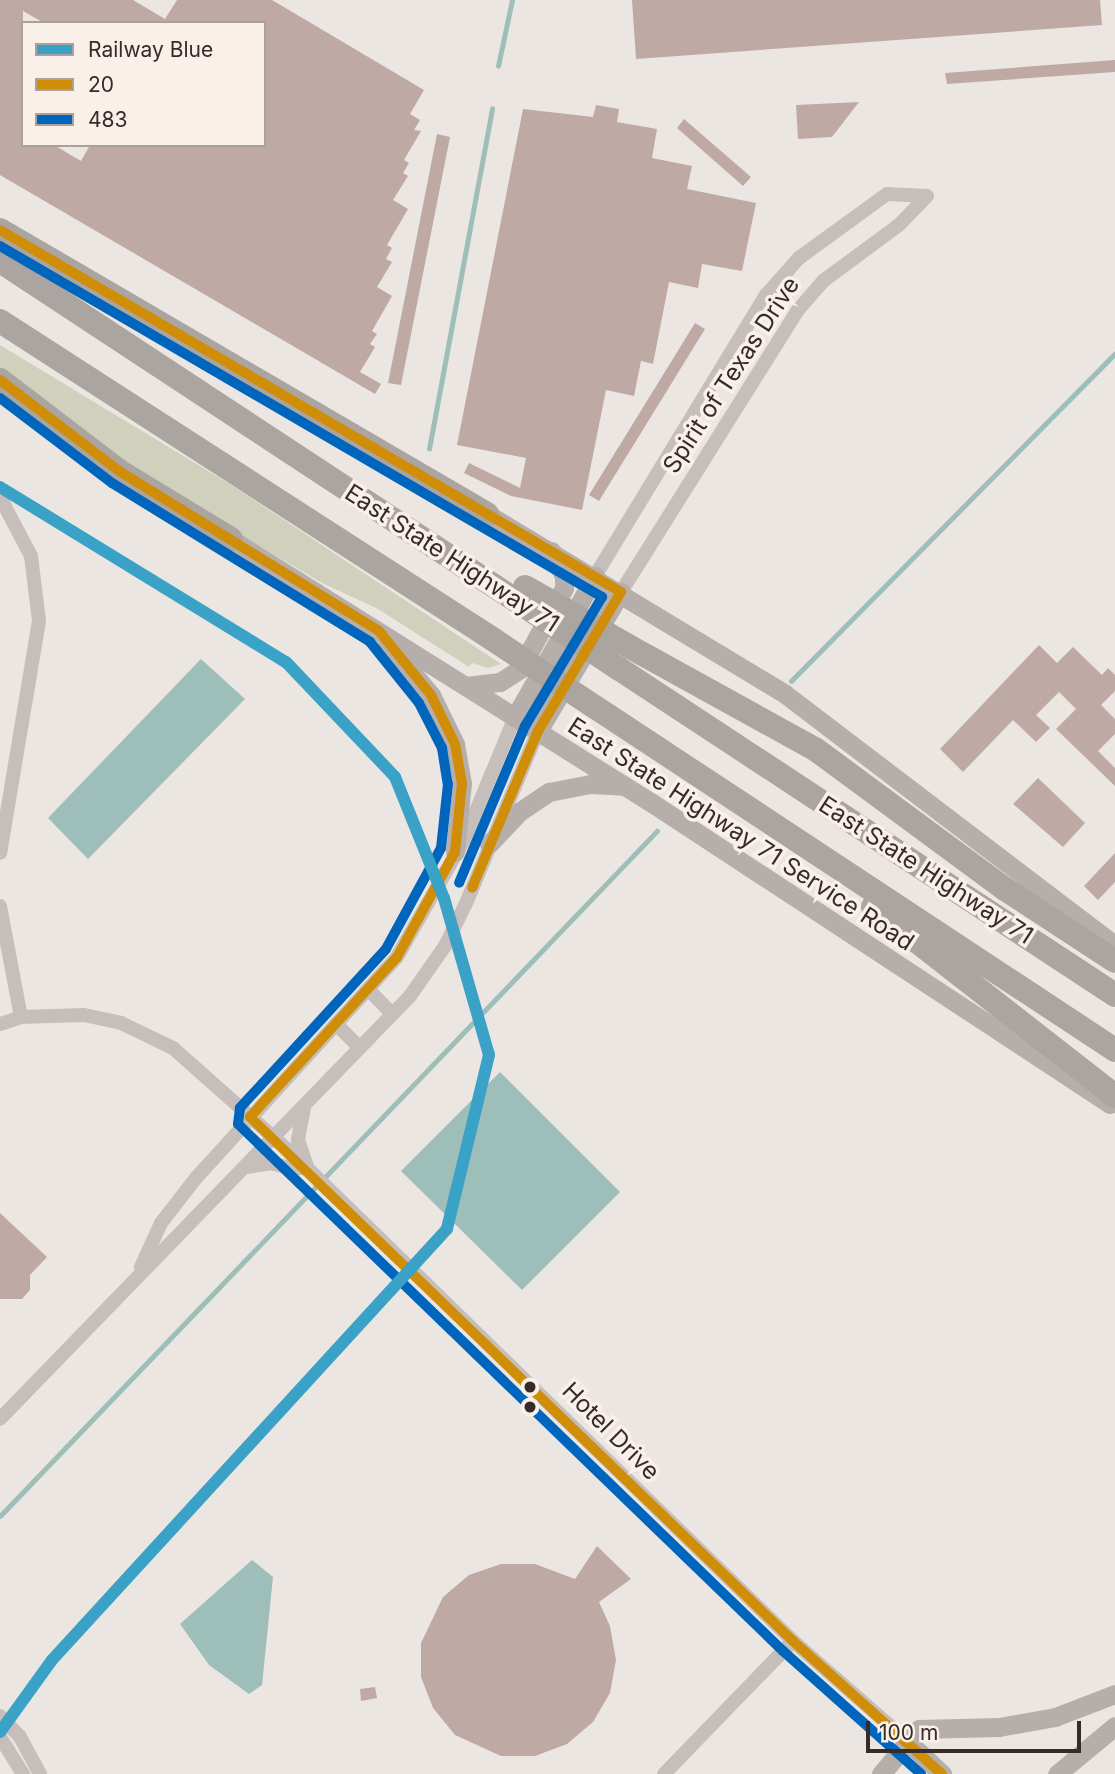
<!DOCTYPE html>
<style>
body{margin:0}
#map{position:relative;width:1115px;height:1774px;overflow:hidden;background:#ece6e2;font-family:Inter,sans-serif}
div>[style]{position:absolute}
.green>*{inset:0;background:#d0d1bd}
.water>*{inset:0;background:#9ebeb9}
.stream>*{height:4.5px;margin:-2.25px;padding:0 2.25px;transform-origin:2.25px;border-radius:2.25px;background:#9ebeb9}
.building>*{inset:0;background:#bfa9a4}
.street>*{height:14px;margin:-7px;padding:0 7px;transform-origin:7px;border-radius:7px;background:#c6bebb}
.secondary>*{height:19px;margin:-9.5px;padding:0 9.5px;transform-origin:9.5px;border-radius:9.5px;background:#b6aeab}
.highway>*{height:24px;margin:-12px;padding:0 12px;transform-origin:12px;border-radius:12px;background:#aba5a1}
.highway-bridge>*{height:24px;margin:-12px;padding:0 12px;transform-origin:12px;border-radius:12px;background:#aba5a1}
.bus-1>*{height:10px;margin:-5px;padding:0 5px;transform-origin:5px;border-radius:5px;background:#d08d08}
.bus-2>*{height:10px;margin:-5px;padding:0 5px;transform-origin:5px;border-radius:5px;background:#0065bd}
.rail-1>*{height:12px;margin:-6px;padding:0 6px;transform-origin:6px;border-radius:6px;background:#3aa1c7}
.dots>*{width:19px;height:19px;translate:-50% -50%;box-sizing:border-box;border:4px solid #f9f0e9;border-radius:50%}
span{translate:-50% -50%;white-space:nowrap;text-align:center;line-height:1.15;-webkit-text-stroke:7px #f9f0e9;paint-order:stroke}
.street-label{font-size:24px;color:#362b29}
.legend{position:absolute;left:21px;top:21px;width:245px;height:126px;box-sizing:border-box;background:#f9f0e9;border:2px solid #aba19c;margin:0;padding:9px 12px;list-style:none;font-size:21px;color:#362b29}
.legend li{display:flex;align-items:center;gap:14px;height:35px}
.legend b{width:35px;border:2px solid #aba19c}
.scale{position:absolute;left:866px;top:1721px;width:215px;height:32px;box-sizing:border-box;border:4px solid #362b29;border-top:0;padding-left:9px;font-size:21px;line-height:24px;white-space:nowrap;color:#362b29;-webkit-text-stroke:5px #f9f0e9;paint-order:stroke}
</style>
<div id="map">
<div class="green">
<div style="clip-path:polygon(0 345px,233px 486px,501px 664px,488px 668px,472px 663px,469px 667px,378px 609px,322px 583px,142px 476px,0 371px)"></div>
</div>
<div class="water">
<div style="clip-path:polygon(201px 659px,245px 699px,88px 859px,48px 818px)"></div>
<div style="clip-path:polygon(500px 1072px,620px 1192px,522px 1290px,401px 1171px)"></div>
<div style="clip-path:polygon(252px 1560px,273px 1577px,262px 1685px,249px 1694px,209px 1665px,180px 1624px)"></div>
</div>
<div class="stream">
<div style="left:498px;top:66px;width:67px;rotate:-78deg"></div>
<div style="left:429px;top:449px;width:346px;rotate:-79.5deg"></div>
<div style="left:791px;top:681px;width:460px;rotate:-45.3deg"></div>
<div style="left:0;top:1516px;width:949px;rotate:-46.2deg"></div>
</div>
<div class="building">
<div style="clip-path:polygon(evenodd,0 0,133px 0,165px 19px,177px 0,272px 0,424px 90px,410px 114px,420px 120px,414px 130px,421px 131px,404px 160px,409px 163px,403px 173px,408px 176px,393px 200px,408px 209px,387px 245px,392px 248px,386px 259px,392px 262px,377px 287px,392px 296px,372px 331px,377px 334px,370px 344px,375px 347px,360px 372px,381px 384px,375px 394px,0 175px,0 0,23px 11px,44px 23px,264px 23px,264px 145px,90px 145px,81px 161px,54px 145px,23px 145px,23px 11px)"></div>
<div style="clip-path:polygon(632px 0,1100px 0,1102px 25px,636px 59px)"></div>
<div style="clip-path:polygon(1115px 60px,1115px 72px,947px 84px,945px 73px)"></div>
<div style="clip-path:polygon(859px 102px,832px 137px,798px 139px,796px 105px)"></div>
<div style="clip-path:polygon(596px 105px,619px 109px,617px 122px,657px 129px,652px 158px,692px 166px,687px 189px,756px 203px,742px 271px,702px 264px,698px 288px,669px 282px,653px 364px,641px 361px,634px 396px,606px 390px,582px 510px,511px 496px,464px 473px,469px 463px,520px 488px,526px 458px,457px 445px,523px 109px,593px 117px)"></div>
<div style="clip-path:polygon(684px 119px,751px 177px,743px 186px,677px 128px)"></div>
<div style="clip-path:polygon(437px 134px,450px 137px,401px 385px,388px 383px)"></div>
<div style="clip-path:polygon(695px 323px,705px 329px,599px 501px,589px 495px)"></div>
<div style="clip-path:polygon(1039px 645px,1057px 663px,1073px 647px,1102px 675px,1108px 668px,1115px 675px,1115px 691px,1101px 705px,1115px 719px,1115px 734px,1098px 751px,1115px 768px,1115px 786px,1056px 729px,1076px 709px,1059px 692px,1036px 715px,1050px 728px,1036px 742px,1013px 720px,963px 772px,940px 749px)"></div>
<div style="clip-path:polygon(1038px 778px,1085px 823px,1063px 847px,1013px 804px)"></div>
<div style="clip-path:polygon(1115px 853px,1115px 882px,1098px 900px,1084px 886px)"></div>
<div style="clip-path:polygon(0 1213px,47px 1257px,30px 1275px,30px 1290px,22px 1299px,0 1299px)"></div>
<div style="clip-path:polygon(597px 1546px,631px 1579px,599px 1602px,610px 1626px,616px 1660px,610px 1693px,593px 1722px,567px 1744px,535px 1756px,501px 1756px,455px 1735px,433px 1708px,421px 1677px,421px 1643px,443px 1597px,469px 1575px,501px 1564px,535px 1564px,575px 1579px)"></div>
<div style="clip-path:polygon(375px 1687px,377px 1698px,361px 1701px,360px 1689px)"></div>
</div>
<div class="street">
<div style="left:0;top:497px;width:67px;rotate:62.3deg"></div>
<div style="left:31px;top:556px;width:65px;rotate:83deg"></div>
<div style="left:39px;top:621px;width:235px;rotate:99.5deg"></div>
<div style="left:595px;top:576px;width:329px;rotate:-58.7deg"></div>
<div style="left:766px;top:295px;width:50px;rotate:-48.3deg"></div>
<div style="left:799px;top:258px;width:109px;rotate:-36deg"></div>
<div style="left:887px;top:194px;width:40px;rotate:2.9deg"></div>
<div style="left:621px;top:592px;width:333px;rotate:-57.9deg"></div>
<div style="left:798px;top:310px;width:38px;rotate:-49deg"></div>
<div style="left:823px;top:281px;width:94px;rotate:-36.4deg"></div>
<div style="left:899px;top:225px;width:40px;rotate:-46deg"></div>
<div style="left:0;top:906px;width:113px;rotate:79.3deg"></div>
<div style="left:369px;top:990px;width:33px;rotate:46deg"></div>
<div style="left:0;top:1024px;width:22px;rotate:-18deg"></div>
<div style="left:21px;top:1017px;width:63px;rotate:-1.8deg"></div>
<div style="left:84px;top:1015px;width:38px;rotate:12deg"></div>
<div style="left:121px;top:1023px;width:58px;rotate:25.7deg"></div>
<div style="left:173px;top:1048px;width:167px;rotate:41.6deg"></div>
<div style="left:298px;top:1159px;width:691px;rotate:44.24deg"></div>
<div style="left:793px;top:1641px;width:150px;rotate:41.2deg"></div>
<div style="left:336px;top:1024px;width:34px;rotate:45deg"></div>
<div style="left:304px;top:1108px;width:33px;rotate:101deg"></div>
<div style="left:298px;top:1140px;width:28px;rotate:71deg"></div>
<div style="left:247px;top:1167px;width:24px;rotate:-9deg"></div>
<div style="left:271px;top:1163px;width:23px;rotate:15deg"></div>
<div style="left:293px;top:1169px;width:14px;rotate:-8deg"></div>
<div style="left:141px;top:1267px;width:48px;rotate:-65.6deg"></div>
<div style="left:161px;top:1223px;width:57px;rotate:-52.1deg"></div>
<div style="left:196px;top:1178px;width:299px;rotate:-47.7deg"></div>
<div style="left:397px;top:957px;width:135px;rotate:-60.2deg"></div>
<div style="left:464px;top:840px;width:133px;rotate:-67.5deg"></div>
<div style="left:0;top:1419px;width:589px;rotate:-45.89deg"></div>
<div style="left:410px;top:996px;width:61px;rotate:-55deg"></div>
<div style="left:445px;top:946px;width:50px;rotate:-63.9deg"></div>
<div style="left:467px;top:901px;width:184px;rotate:-67.3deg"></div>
<div style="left:0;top:1716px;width:29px;rotate:46deg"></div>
<div style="left:20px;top:1737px;width:42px;rotate:61.6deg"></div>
<div style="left:0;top:1737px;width:44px;rotate:58.1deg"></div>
<div style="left:664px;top:1774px;width:185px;rotate:-45.9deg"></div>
</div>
<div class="secondary">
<div style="left:487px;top:514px;width:348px;rotate:31.1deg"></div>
<div style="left:785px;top:694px;width:415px;rotate:37.3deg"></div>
<div style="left:231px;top:539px;width:497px;rotate:32.1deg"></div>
<div style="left:652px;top:803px;width:548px;rotate:33.31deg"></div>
<div style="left:387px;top:643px;width:68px;rotate:49.8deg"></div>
<div style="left:431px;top:695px;width:55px;rotate:63.9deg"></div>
<div style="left:455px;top:744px;width:40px;rotate:80deg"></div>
<div style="left:462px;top:783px;width:69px;rotate:95.8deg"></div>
<div style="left:466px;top:686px;width:34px;rotate:-7deg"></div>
<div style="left:500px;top:682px;width:24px;rotate:-33deg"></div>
<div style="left:520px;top:669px;width:92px;rotate:-61.5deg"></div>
<div style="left:564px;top:588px;width:12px;rotate:-90deg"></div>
<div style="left:564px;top:576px;width:28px;rotate:-117deg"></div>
<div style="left:515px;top:717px;width:162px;rotate:-60.4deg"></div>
<div style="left:538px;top:731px;width:162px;rotate:-59.2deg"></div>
<div style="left:489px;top:844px;width:44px;rotate:-46.8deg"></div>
<div style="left:519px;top:812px;width:36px;rotate:-34deg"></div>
<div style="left:549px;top:792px;width:42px;rotate:-11deg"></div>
<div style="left:590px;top:784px;width:34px;rotate:3deg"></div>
<div style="left:906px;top:1740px;width:50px;rotate:43.4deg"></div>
<div style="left:881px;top:1774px;width:59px;rotate:-49.8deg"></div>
<div style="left:919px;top:1729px;width:80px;rotate:-1.4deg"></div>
<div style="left:999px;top:1727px;width:57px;rotate:-10.1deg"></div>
<div style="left:1055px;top:1717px;width:64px;rotate:-21deg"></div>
<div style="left:1057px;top:1774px;width:75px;rotate:-39.6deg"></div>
</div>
<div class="highway">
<div style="left:0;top:230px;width:564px;rotate:30.25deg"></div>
<div style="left:0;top:261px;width:619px;rotate:33.33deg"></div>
<div style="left:0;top:321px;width:588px;rotate:32.85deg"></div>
<div style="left:0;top:380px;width:150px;rotate:37.4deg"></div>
<div style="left:119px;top:471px;width:131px;rotate:31.3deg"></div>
<div style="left:630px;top:647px;width:211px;rotate:28.9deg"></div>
<div style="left:815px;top:749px;width:236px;rotate:36.4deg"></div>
<div style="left:1005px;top:889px;width:131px;rotate:33.2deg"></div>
<div style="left:618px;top:668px;width:595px;rotate:33.34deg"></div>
<div style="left:595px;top:707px;width:623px;rotate:33.41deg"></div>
<div style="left:873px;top:907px;width:307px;rotate:38deg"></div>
</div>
<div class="highway-bridge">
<div style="left:525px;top:587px;width:121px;rotate:29.7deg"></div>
<div style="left:517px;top:601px;width:121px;rotate:33.6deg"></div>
<div style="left:494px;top:640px;width:121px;rotate:33.6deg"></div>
</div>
<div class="bus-1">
<div style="left:0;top:230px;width:719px;rotate:30.24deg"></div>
<div style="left:621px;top:592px;width:162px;rotate:120.8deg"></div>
<div style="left:538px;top:731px;width:170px;rotate:112.8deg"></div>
<div style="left:0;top:380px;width:150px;rotate:37.4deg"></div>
<div style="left:119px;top:471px;width:305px;rotate:31.6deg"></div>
<div style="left:379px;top:631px;width:82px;rotate:50.9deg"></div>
<div style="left:431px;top:695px;width:55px;rotate:63.9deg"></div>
<div style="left:455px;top:744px;width:40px;rotate:80deg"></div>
<div style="left:462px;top:783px;width:69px;rotate:95.8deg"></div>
<div style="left:455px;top:852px;width:120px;rotate:118.9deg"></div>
<div style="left:397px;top:957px;width:217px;rotate:132.6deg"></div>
<div style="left:250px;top:1117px;width:755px;rotate:43.98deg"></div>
<div style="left:793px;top:1641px;width:200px;rotate:41.8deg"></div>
</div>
<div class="bus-2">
<div style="left:0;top:246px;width:697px;rotate:30.24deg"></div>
<div style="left:602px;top:597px;width:150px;rotate:120.8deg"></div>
<div style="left:525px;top:726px;width:170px;rotate:112.8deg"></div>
<div style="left:0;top:398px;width:141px;rotate:37.2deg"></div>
<div style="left:112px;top:483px;width:303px;rotate:31.6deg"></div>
<div style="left:370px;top:642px;width:78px;rotate:51.2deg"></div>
<div style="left:419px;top:703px;width:51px;rotate:62.9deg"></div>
<div style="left:442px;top:748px;width:36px;rotate:81deg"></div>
<div style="left:448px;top:784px;width:64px;rotate:96.2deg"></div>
<div style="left:441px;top:848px;width:115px;rotate:118.6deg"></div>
<div style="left:386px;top:949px;width:216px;rotate:132.6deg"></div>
<div style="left:240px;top:1108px;width:16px;rotate:97deg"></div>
<div style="left:238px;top:1124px;width:758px;rotate:44.04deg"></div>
<div style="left:783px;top:1651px;width:185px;rotate:41.7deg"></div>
</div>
<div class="rail-1">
<div style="left:0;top:487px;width:335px;rotate:31.5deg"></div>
<div style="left:286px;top:662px;width:158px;rotate:46.5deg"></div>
<div style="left:395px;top:777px;width:131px;rotate:68deg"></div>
<div style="left:444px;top:898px;width:163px;rotate:74deg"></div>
<div style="left:489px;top:1055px;width:179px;rotate:103.6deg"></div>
<div style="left:447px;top:1229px;width:585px;rotate:132.5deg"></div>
<div style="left:52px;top:1660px;width:89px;rotate:125.8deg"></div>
</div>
<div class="dots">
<div style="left:530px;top:1387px;background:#362b29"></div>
<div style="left:530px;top:1407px;background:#362b29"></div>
</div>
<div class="street-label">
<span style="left:731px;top:375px;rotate:-57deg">Spirit of Texas Drive</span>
<span style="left:452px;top:558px;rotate:33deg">East State Highway 71</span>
<span style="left:741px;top:834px;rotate:33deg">East State Highway 71 Service Road</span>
<span style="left:926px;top:870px;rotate:33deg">East State Highway 71</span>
<span style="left:611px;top:1431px;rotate:45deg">Hotel Drive</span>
</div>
<ul class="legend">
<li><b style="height:9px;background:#3aa1c7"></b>Railway Blue</li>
<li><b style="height:9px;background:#d08d08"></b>20</li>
<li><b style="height:9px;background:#0065bd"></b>483</li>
</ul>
<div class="scale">100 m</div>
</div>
